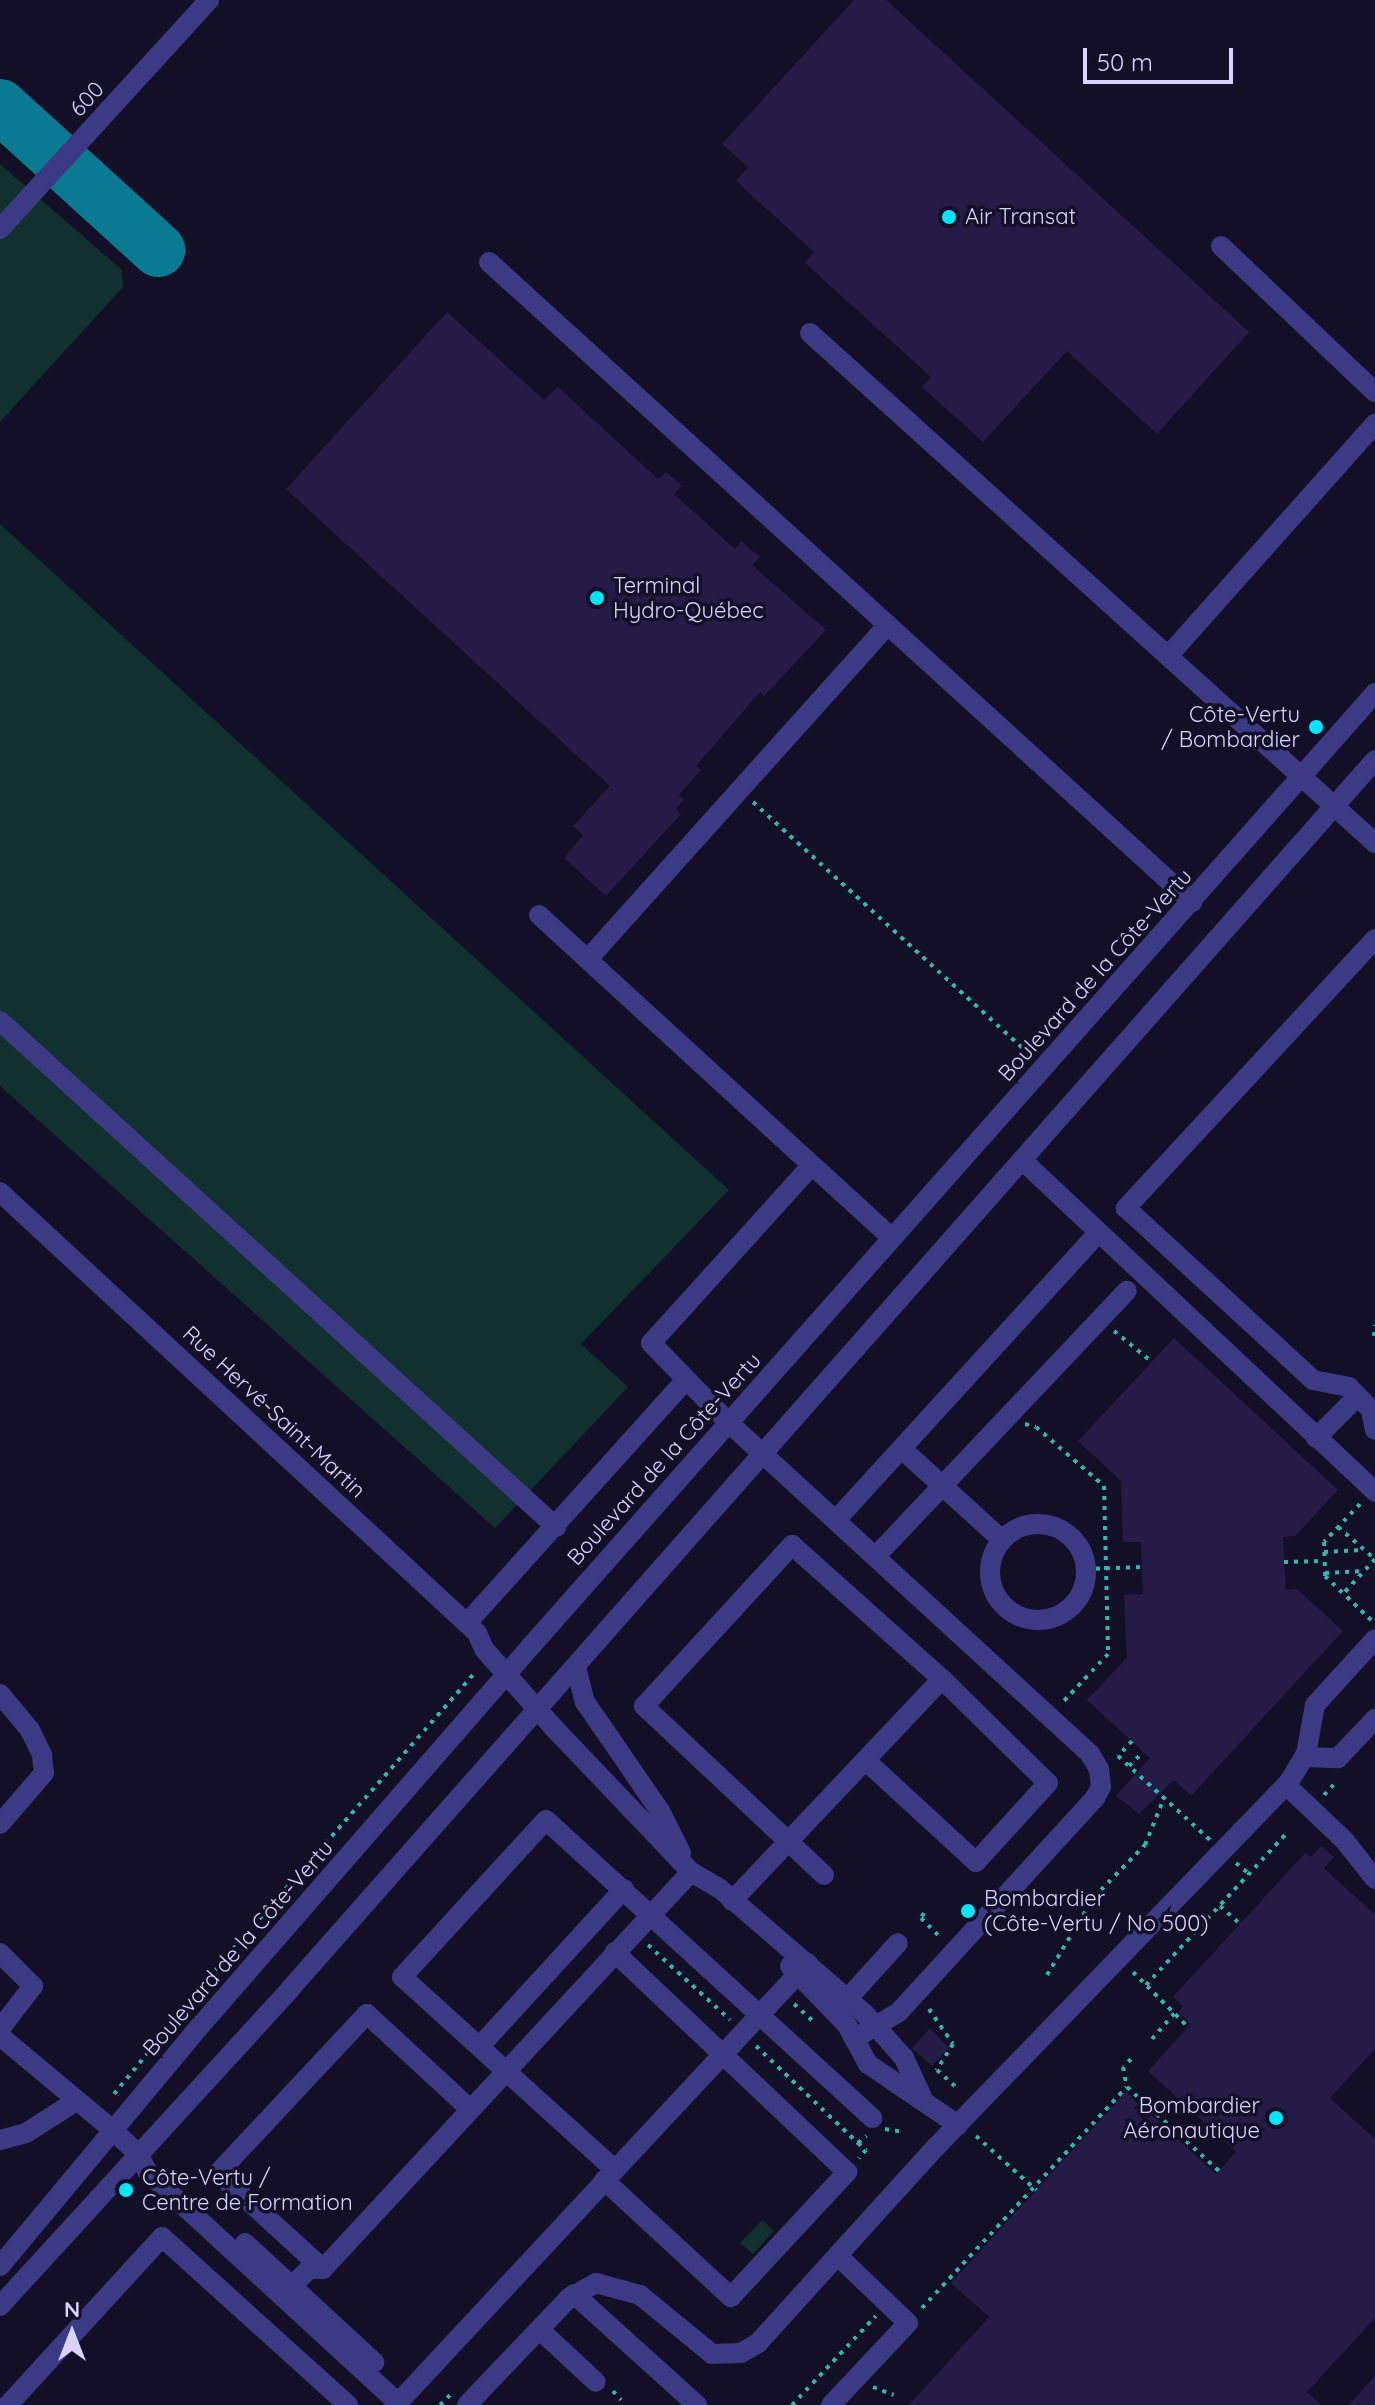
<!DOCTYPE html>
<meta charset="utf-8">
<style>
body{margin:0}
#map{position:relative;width:1375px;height:2405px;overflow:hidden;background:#130f26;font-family:Quicksand,sans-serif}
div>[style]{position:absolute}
.green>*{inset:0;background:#12302f}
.taxiway>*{height:54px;margin:-27px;padding:0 27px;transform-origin:27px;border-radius:27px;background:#0a7a92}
.building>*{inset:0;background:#241b47}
.path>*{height:4px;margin-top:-2px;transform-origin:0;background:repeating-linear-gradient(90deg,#2fb8b0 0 4px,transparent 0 10px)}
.minor>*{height:20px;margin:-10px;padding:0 10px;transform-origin:10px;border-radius:10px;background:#3d3a85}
.minor>.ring{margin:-10px;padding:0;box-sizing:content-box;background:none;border:20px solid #3d3a85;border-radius:50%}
.dots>*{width:22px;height:22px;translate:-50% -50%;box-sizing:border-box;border:4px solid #130f26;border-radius:50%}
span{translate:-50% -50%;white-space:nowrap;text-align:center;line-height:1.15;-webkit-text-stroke:7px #130f26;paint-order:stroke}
.street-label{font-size:22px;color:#d9d4ff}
.poi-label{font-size:22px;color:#d9d4ff}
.left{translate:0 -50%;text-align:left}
.right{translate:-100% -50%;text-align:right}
.north{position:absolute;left:32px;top:2293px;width:80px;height:80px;-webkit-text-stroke:6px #130f26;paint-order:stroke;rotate:0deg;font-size:22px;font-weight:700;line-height:32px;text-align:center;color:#d9d4ff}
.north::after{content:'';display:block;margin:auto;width:28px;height:36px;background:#d9d4ff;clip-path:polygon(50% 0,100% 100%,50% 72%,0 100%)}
.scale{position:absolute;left:1083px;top:48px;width:150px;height:36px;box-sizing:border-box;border:4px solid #d9d4ff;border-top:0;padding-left:10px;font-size:24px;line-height:28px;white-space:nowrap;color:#d9d4ff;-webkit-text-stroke:6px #130f26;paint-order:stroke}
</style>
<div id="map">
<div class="green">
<div style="clip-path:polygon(0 164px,122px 270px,123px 287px,0 422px)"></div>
<div style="clip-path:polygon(0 524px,729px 1190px,581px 1344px,628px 1387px,495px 1528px,0 1086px)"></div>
<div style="clip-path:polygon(762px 2220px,774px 2231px,753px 2254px,740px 2243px)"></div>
</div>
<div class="taxiway">
<div style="left:0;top:106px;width:214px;rotate:42.3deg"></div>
</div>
<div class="building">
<div style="clip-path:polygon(854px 0,886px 0,1249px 332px,1157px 434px,1067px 351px,983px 442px,922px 387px,931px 377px,805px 263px,814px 252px,736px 181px,748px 167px,722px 144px)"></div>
<div style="clip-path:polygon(447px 312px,544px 400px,558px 387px,658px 479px,666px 472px,682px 486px,674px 494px,735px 549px,741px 541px,760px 557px,752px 565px,826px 630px,764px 696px,760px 692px,696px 766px,701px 770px,679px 795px,684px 799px,676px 809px,681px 814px,606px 896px,564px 858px,583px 835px,573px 826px,610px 786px,286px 489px)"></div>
<div style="clip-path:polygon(1174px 1338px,1338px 1490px,1295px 1536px,1283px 1537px,1286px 1590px,1297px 1589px,1343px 1631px,1191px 1796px,1174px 1780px,1139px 1814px,1116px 1796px,1150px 1758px,1087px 1700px,1127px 1658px,1124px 1595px,1143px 1594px,1141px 1542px,1123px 1542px,1121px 1481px,1078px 1441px)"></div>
<div style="clip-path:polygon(1321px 1846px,1334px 1857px,1324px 1868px,1375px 1915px,1375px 2049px,1330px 2098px,1375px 2139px,1375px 2318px,1307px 2392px,1321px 2405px,909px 2405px,989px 2317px,951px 2283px,1126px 2092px,1216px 2174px,1236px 2152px,1148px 2071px,1191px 2024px,1178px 2012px,1183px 2006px,1173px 1997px,1306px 1852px,1311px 1857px)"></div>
<div style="clip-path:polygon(930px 2028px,949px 2048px,932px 2066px,912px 2048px)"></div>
<div style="clip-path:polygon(1375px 2376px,1375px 2405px,1349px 2405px)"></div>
</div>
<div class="path">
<div style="left:753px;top:802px;width:375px;rotate:42.4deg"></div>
<div style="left:1114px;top:1331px;width:49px;rotate:39.2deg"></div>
<div style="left:1374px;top:1336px;width:11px;rotate:-85deg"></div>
<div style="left:1025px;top:1424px;width:11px;rotate:15deg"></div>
<div style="left:1036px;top:1427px;width:90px;rotate:40.9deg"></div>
<div style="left:1104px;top:1486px;width:168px;rotate:88.6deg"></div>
<div style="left:1108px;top:1654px;width:66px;rotate:133.2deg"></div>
<div style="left:1360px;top:1504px;width:52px;rotate:133.5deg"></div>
<div style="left:1324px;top:1542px;width:34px;rotate:88deg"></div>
<div style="left:1325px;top:1576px;width:64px;rotate:43.7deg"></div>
<div style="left:1338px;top:1527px;width:49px;rotate:40.9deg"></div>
<div style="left:1375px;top:1559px;width:47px;rotate:132.4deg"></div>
<div style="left:1324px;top:1552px;width:38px;rotate:-3deg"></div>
<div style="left:1284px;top:1562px;width:40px;rotate:-1.4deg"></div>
<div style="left:1086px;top:1569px;width:56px;rotate:-2deg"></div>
<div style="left:1325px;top:1573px;width:39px;rotate:-3deg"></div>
<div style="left:1132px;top:1741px;width:21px;rotate:133deg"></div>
<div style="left:1118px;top:1756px;width:125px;rotate:42.4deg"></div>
<div style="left:1129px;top:1766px;width:20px;rotate:-45deg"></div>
<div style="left:1324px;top:1795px;width:18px;rotate:-47deg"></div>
<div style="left:1236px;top:1863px;width:17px;rotate:40deg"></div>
<div style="left:1220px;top:1906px;width:27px;rotate:42deg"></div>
<div style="left:924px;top:1913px;width:6px;rotate:121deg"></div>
<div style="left:921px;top:1918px;width:28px;rotate:45deg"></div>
<div style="left:648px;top:1945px;width:111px;rotate:42.4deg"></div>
<div style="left:1133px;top:1972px;width:78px;rotate:45deg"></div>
<div style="left:1047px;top:1975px;width:91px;rotate:-58.9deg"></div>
<div style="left:1094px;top:1897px;width:73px;rotate:-45.6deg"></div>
<div style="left:1145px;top:1845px;width:51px;rotate:-68deg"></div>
<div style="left:1146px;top:1985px;width:206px;rotate:-47.2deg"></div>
<div style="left:794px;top:2004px;width:27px;rotate:42deg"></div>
<div style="left:929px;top:2009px;width:42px;rotate:55.6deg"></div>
<div style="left:953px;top:2044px;width:31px;rotate:122deg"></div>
<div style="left:937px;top:2070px;width:27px;rotate:42deg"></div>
<div style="left:1152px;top:2039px;width:35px;rotate:-49deg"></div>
<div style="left:756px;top:2046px;width:141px;rotate:43.6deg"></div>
<div style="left:858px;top:2143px;width:11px;rotate:-41deg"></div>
<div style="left:1131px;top:2059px;width:11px;rotate:135deg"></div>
<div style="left:1123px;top:2067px;width:20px;rotate:79deg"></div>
<div style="left:1127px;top:2087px;width:125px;rotate:42.4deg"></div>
<div style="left:114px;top:2094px;width:188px;rotate:-50.6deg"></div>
<div style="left:233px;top:1949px;width:364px;rotate:-48.8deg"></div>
<div style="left:885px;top:2129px;width:20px;rotate:9deg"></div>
<div style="left:976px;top:2136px;width:81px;rotate:42deg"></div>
<div style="left:858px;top:2143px;width:11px;rotate:41deg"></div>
<div style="left:866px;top:2150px;width:11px;rotate:131deg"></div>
<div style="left:922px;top:2308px;width:301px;rotate:-47.2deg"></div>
<div style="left:873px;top:2387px;width:22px;rotate:21deg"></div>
<div style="left:613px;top:2391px;width:12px;rotate:48deg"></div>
<div style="left:440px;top:2405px;width:14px;rotate:-45deg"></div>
<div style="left:792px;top:2405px;width:122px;rotate:-46.7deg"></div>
</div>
<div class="minor">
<div style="left:0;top:229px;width:310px;rotate:-47.6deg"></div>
<div style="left:1221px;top:246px;width:212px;rotate:43.5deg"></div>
<div style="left:489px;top:262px;width:951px;rotate:42.31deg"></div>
<div style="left:810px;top:333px;width:761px;rotate:42.07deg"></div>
<div style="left:1168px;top:656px;width:311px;rotate:-48.3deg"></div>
<div style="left:539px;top:915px;width:370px;rotate:42.5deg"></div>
<div style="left:812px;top:1165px;width:240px;rotate:132.1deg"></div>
<div style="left:651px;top:1343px;width:112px;rotate:45.7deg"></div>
<div style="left:729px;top:1423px;width:490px;rotate:42.5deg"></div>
<div style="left:1090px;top:1754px;width:17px;rotate:59deg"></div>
<div style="left:1099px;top:1769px;width:18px;rotate:84deg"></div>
<div style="left:1101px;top:1787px;width:13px;rotate:119deg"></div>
<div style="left:1095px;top:1798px;width:290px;rotate:132.5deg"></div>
<div style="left:899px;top:2012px;width:52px;rotate:149deg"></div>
<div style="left:1375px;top:939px;width:367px;rotate:132.8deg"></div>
<div style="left:1126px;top:1208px;width:254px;rotate:42.6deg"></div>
<div style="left:1313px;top:1380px;width:37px;rotate:11deg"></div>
<div style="left:1349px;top:1387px;width:32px;rotate:46deg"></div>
<div style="left:1371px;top:1410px;width:20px;rotate:79deg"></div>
<div style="left:588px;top:959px;width:449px;rotate:-48.1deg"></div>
<div style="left:0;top:1021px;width:752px;rotate:42.3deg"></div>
<div style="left:1022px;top:1160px;width:485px;rotate:43.2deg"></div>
<div style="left:812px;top:1165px;width:108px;rotate:42.4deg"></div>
<div style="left:0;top:1192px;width:650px;rotate:42.75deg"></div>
<div style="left:477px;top:1633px;width:17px;rotate:66deg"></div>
<div style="left:484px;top:1649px;width:104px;rotate:48.5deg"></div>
<div style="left:553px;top:1727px;width:200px;rotate:46.4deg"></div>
<div style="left:691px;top:1872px;width:32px;rotate:30deg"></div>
<div style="left:719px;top:1888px;width:191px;rotate:40.8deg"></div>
<div style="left:864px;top:2013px;width:60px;rotate:48.4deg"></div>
<div style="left:904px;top:2058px;width:43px;rotate:65.2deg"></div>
<div style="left:1316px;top:1438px;width:59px;rotate:-45deg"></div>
<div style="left:902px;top:1449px;width:135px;rotate:42.3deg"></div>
<div style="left:836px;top:1520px;width:387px;rotate:-47.6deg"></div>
<div class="ring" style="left:990px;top:1524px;width:76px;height:76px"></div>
<div style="left:876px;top:1556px;width:365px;rotate:-46.6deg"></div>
<div style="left:467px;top:1623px;width:327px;rotate:-48deg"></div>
<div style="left:576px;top:1667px;width:36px;rotate:76deg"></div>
<div style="left:585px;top:1702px;width:132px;rotate:55.5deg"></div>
<div style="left:660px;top:1811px;width:47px;rotate:63.4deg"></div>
<div style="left:0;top:1694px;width:47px;rotate:50.2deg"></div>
<div style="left:30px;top:1730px;width:28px;rotate:64deg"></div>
<div style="left:42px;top:1755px;width:18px;rotate:84deg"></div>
<div style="left:44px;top:1773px;width:67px;rotate:130.8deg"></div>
<div style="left:1305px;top:1757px;width:33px;rotate:2deg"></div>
<div style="left:1338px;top:1758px;width:54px;rotate:-46.5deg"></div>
<div style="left:1286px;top:1785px;width:80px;rotate:43.5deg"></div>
<div style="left:1344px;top:1840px;width:50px;rotate:51.5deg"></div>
<div style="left:824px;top:1875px;width:247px;rotate:-136.8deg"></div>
<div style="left:644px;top:1706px;width:219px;rotate:-47.4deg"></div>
<div style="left:792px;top:1545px;width:201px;rotate:41.8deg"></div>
<div style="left:942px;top:1679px;width:148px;rotate:44.5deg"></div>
<div style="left:1048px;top:1783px;width:107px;rotate:132.3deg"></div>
<div style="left:976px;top:1862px;width:149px;rotate:-137.4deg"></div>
<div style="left:732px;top:1901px;width:306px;rotate:-46.6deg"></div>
<div style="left:0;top:1953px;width:47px;rotate:45deg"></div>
<div style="left:33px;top:1986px;width:54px;rotate:127.5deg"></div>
<div style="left:790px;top:1966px;width:82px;rotate:46deg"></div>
<div style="left:847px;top:2025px;width:44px;rotate:61.7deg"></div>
<div style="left:868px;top:2064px;width:109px;rotate:34.1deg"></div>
<div style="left:840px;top:2007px;width:86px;rotate:-47.8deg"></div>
<div style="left:0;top:2036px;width:147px;rotate:39.8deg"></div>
<div style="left:113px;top:2130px;width:35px;rotate:44deg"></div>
<div style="left:138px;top:2154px;width:21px;rotate:62deg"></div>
<div style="left:148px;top:2173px;width:340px;rotate:42.6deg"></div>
<div style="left:480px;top:2046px;width:213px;rotate:-47.5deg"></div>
<div style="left:0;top:2140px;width:27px;rotate:-15deg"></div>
<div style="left:26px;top:2133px;width:59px;rotate:-32.6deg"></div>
<div style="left:614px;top:2169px;width:286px;rotate:-137.8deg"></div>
<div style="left:402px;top:1977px;width:213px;rotate:-47.5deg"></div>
<div style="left:546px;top:1820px;width:442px;rotate:42.4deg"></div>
<div style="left:604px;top:2180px;width:173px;rotate:42.7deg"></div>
<div style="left:731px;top:2297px;width:171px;rotate:-47.1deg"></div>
<div style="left:847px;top:2172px;width:320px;rotate:-136.6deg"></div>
<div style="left:245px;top:2243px;width:176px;rotate:42.7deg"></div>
<div style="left:0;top:2266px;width:314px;rotate:-50.2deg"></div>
<div style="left:201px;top:2025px;width:503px;rotate:-48.95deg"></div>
<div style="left:531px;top:1646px;width:1273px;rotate:-48.47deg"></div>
<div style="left:323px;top:2269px;width:142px;rotate:-137.6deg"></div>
<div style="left:218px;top:2173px;width:218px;rotate:-46.9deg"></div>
<div style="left:367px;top:2014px;width:140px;rotate:42.7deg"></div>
<div style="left:292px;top:2286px;width:24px;rotate:-45deg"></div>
<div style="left:309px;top:2269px;width:14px"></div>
<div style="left:323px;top:2269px;width:541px;rotate:-47.17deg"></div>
<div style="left:574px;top:2294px;width:166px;rotate:42.1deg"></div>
<div style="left:0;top:2306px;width:430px;rotate:-47.5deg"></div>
<div style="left:290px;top:1989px;width:1639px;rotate:-48.56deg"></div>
<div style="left:540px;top:2330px;width:76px;rotate:42.9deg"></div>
<div style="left:8px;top:2405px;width:228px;rotate:-47.5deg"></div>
<div style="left:162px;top:2237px;width:251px;rotate:42.1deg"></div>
<div style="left:396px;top:2405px;width:604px;rotate:-47.01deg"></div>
<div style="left:467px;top:2405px;width:148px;rotate:-46.4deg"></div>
<div style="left:569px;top:2298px;width:31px;rotate:-29deg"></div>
<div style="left:596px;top:2283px;width:46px;rotate:15.3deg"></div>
<div style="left:640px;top:2295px;width:93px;rotate:39.3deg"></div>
<div style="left:712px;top:2354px;width:29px;rotate:-2deg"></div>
<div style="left:741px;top:2353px;width:20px;rotate:-30deg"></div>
<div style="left:758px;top:2343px;width:265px;rotate:-47.8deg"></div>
<div style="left:936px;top:2147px;width:508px;rotate:-45.96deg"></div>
<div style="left:1289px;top:1782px;width:33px;rotate:-59deg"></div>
<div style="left:1306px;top:1754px;width:50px;rotate:-79.6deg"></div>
<div style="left:1315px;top:1705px;width:89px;rotate:-47.7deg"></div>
<div style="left:831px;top:2405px;width:112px;rotate:-46.8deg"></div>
<div style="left:908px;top:2323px;width:97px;rotate:-136.3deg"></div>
</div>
<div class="dots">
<div style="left:949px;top:217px;background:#00e5ff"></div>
<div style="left:597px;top:598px;background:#00e5ff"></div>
<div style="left:1316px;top:727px;background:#00e5ff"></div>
<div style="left:968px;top:1911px;background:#00e5ff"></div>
<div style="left:1276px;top:2118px;background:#00e5ff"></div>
<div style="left:126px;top:2190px;background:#00e5ff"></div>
</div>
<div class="street-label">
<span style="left:87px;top:99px;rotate:-48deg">600</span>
<span style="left:1095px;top:975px;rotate:-48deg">Boulevard de la Côte-Vertu</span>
<span style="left:274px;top:1412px;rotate:43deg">Rue Hervé-Saint-Martin</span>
<span style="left:664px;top:1459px;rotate:-48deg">Boulevard de la Côte-Vertu</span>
<span style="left:238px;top:1948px;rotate:-49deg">Boulevard de la Côte-Vertu</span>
</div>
<div class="poi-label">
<span class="left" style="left:965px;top:217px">Air Transat</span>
<span class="left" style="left:613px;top:598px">Terminal<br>Hydro-Québec</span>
<span class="right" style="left:1300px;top:727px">Côte-Vertu<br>/ Bombardier</span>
<span class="left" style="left:984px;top:1911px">Bombardier<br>(Côte-Vertu / No 500)</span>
<span class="right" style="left:1260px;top:2118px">Bombardier<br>Aéronautique</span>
<span class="left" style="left:142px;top:2190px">Côte-Vertu /<br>Centre de Formation</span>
</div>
<div class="north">N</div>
<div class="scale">50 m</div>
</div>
